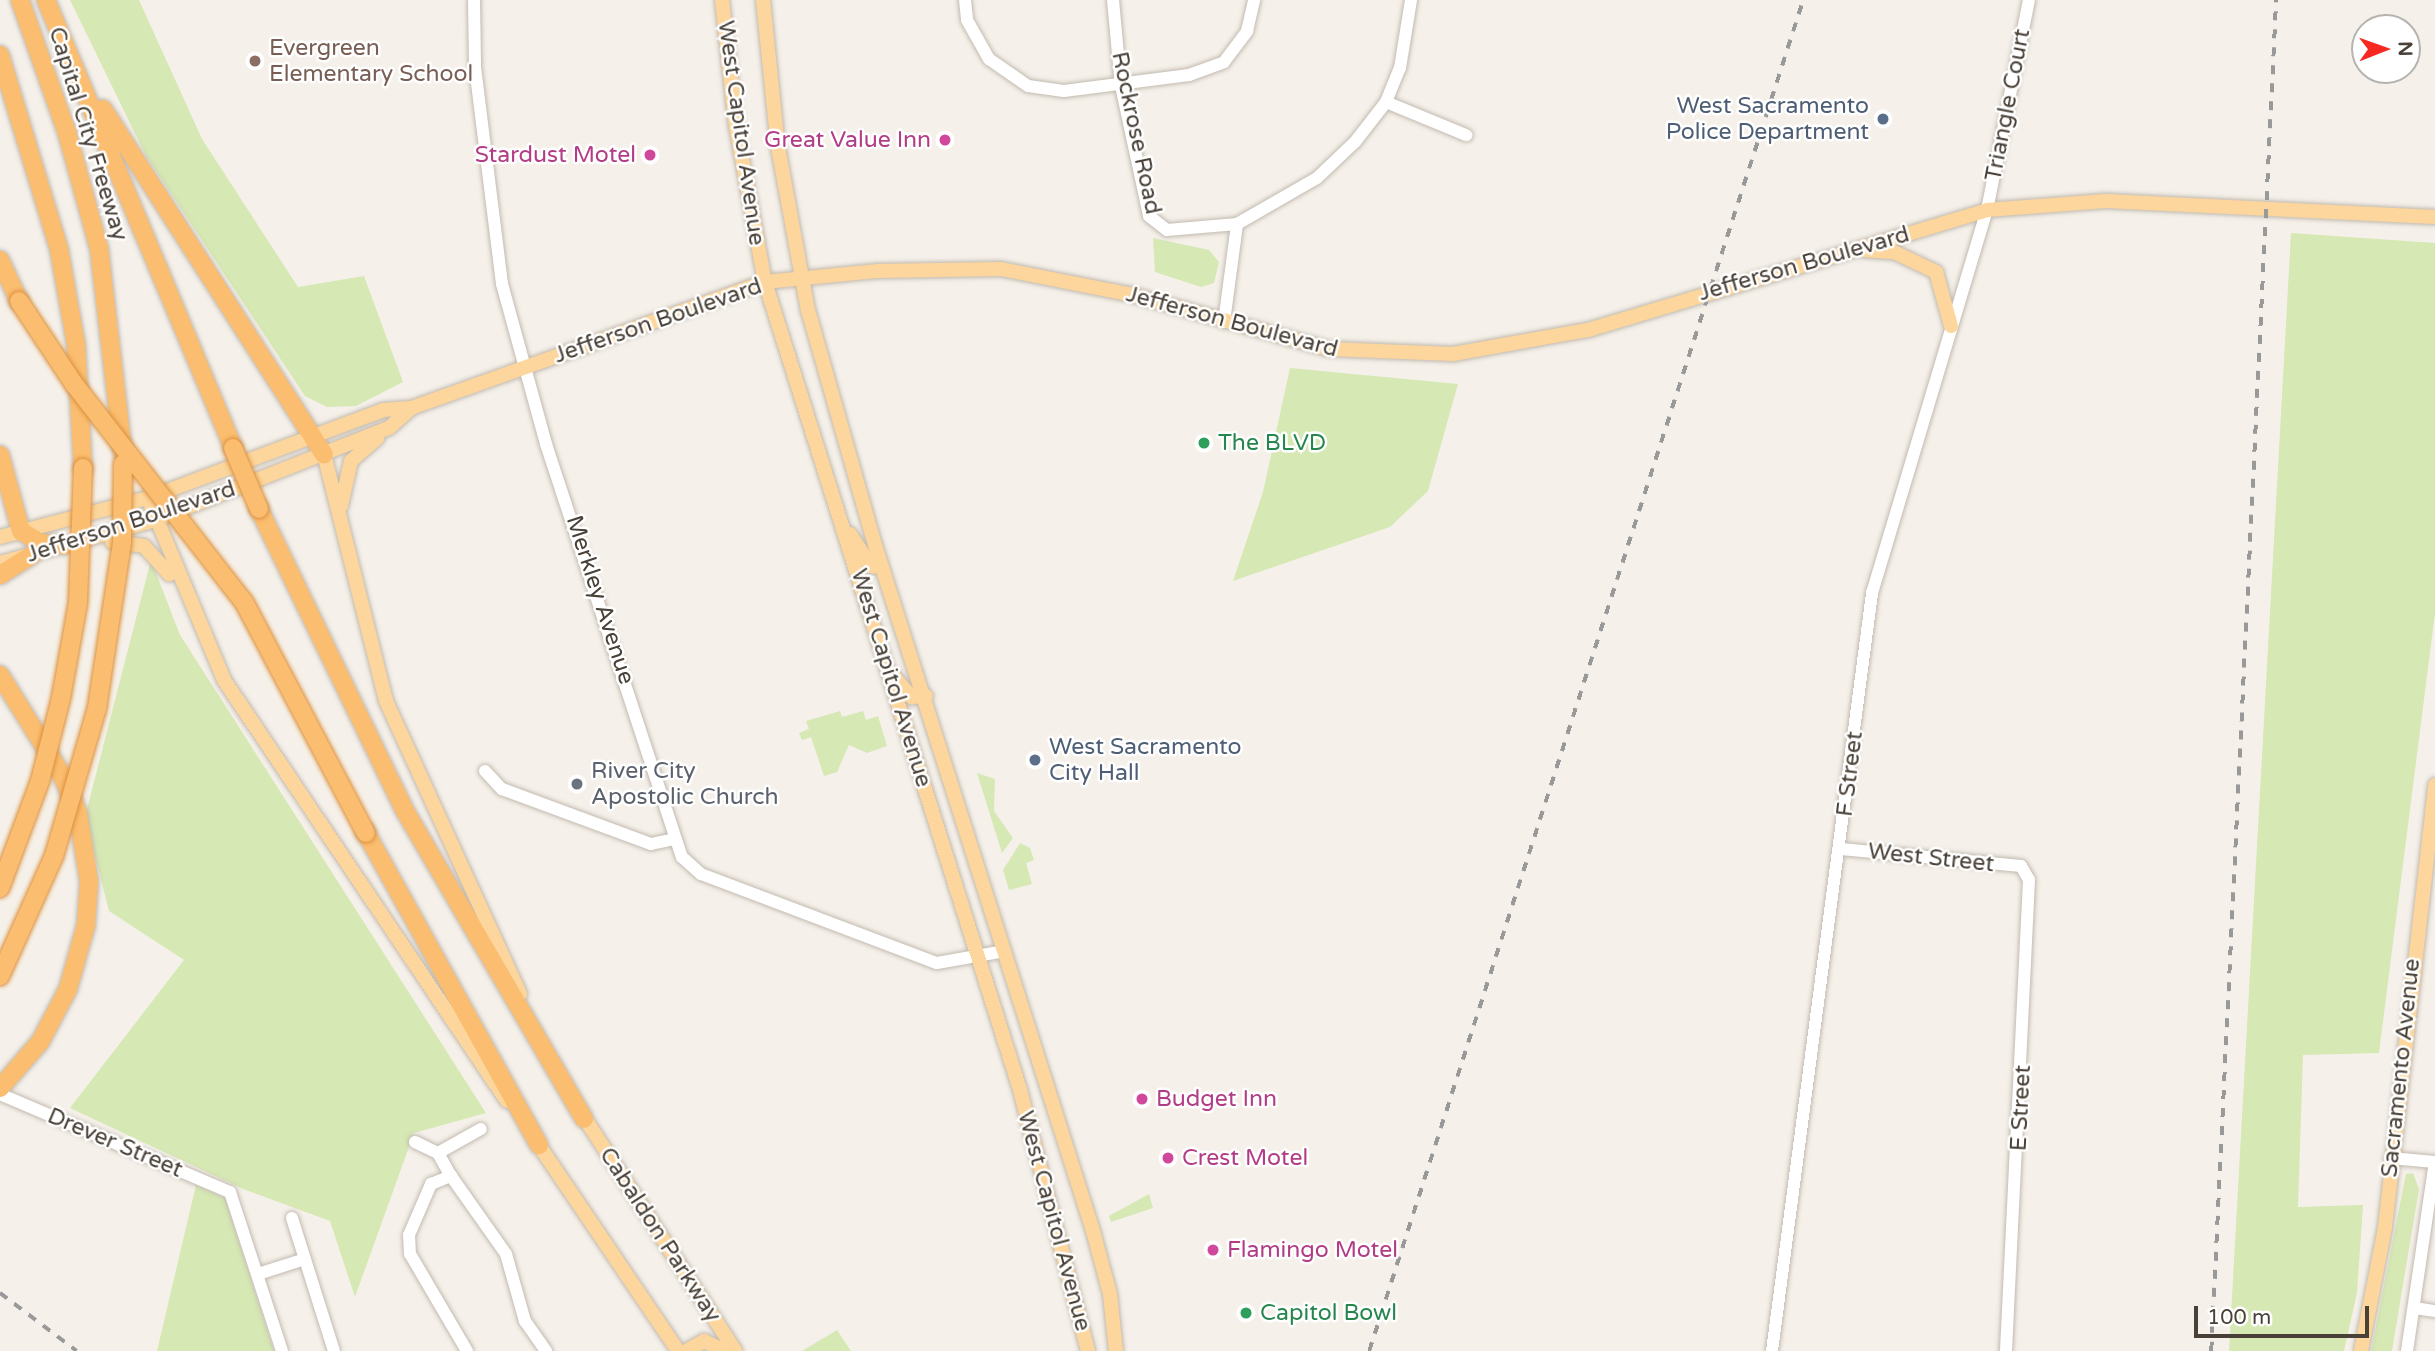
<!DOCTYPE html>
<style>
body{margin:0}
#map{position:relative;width:2435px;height:1351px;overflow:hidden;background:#f5f1ea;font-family:"Varela Round",sans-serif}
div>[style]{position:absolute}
.green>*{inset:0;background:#d6e8b4}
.roads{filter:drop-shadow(0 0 2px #c3bab0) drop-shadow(0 0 2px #c3bab0)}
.minor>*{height:12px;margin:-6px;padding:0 6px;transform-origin:6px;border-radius:6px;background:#fff}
.major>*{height:14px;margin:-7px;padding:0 7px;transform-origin:7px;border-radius:7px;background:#fcd69c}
.highway>*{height:18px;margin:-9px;padding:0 9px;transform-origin:9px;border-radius:9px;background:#fbbd6f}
.rail>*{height:3.5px;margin-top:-1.75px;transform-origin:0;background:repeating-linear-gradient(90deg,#999 0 9px,transparent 0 18px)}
.bridges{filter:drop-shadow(0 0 2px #db903e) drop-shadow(0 0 2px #db903e)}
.highway-bridge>*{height:18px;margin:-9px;padding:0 9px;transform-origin:9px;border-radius:9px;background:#fbbd6f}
.dots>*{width:19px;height:19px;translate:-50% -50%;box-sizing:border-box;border:4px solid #fff;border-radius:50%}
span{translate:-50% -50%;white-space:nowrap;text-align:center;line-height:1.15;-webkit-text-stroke:5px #fff;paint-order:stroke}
.education-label{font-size:23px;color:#785e54}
.left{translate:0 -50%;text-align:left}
.street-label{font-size:23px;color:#494138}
.service-label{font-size:23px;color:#4e5e75}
.right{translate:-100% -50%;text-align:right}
.hotel-label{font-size:23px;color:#b23c85}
.leisure-label{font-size:23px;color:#27864d}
.worship-label{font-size:23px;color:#5b616d}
.north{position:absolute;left:2351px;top:14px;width:70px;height:70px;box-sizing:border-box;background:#fff;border:2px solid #b6b3af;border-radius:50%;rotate:89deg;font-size:19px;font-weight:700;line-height:28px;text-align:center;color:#494138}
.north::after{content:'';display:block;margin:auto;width:24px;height:32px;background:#f62920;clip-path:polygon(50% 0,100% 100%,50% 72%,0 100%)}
.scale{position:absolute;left:2194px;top:1306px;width:175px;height:32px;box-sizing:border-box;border:4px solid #494138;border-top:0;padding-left:9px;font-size:21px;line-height:24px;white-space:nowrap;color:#494138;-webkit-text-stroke:5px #fff;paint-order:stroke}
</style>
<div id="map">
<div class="green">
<div style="clip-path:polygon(70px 0,139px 0,202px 139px,298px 287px,364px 276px,403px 382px,356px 406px,327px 407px,305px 396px,146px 156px)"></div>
<div style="clip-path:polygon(2291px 233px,2435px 243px,2435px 613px,2379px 1053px,2303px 1055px,2298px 1207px,2363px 1205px,2357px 1293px,2344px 1351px,2229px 1351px)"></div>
<div style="clip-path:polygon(1153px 238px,1209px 250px,1219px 262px,1214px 283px,1201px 287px,1155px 272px)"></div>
<div style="clip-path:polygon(1290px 368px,1458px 384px,1428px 491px,1390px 527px,1233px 581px,1263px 492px)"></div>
<div style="clip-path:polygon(151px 560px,180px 635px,486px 1113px,414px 1133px,355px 1297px,330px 1221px,243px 1189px,70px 1108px,184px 960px,109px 911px,85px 817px)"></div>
<div style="clip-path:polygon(840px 711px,842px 717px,863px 711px,866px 720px,878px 716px,887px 746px,867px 753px,849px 745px,837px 772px,824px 776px,811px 737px,802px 740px,799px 733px,809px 729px,806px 721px)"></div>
<div style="clip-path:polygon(977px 773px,995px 779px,994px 811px,1013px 838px,1002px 853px)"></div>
<div style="clip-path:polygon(1020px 843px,1030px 848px,1034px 860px,1026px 863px,1032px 884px,1009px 890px,1003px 870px)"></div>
<div style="clip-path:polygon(2413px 1173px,2419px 1189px,2392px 1351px,2371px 1351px,2406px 1174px)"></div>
<div style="clip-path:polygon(196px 1185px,225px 1198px,274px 1351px,157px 1351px)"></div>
<div style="clip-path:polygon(1149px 1194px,1153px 1208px,1111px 1222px,1109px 1216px)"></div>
<div style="clip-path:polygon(837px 1330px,851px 1351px,802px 1351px)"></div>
</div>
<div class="roads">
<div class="minor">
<div style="left:474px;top:0;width:67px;rotate:89.1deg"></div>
<div style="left:475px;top:67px;width:219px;rotate:82.9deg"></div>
<div style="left:502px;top:284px;width:166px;rotate:74.6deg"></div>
<div style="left:546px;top:444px;width:435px;rotate:71.8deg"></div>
<div style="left:682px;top:857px;width:25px;rotate:42deg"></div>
<div style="left:701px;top:874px;width:252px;rotate:20.7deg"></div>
<div style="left:937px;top:963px;width:69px;rotate:-10deg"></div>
<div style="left:965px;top:0;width:20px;rotate:84deg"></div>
<div style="left:967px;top:20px;width:45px;rotate:60.6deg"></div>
<div style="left:989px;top:59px;width:47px;rotate:34.7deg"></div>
<div style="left:1028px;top:86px;width:36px;rotate:8deg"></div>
<div style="left:1064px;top:91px;width:126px;rotate:-7.3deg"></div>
<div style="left:1189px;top:75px;width:37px;rotate:-20deg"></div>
<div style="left:1224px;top:62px;width:39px;rotate:-53deg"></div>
<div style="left:1247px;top:31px;width:32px;rotate:-77deg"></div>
<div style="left:1113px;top:0;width:86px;rotate:84.7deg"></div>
<div style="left:1121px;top:86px;width:133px;rotate:77.8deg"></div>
<div style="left:1149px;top:216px;width:23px;rotate:38deg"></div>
<div style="left:1167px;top:230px;width:70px;rotate:-4.9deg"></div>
<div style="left:1386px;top:102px;width:87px;rotate:22.4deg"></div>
<div style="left:1224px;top:322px;width:99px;rotate:-82.4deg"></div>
<div style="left:1237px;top:224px;width:92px;rotate:-29.9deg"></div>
<div style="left:1317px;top:178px;width:52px;rotate:-43.5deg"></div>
<div style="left:1355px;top:142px;width:51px;rotate:-52.2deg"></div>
<div style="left:1386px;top:102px;width:37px;rotate:-68deg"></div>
<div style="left:1400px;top:68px;width:69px;rotate:-80.8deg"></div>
<div style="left:485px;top:771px;width:25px;rotate:47deg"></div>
<div style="left:502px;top:789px;width:159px;rotate:20.3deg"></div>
<div style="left:651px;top:844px;width:25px;rotate:-12deg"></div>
<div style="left:1841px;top:849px;width:181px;rotate:5.4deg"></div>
<div style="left:2021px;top:866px;width:16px;rotate:60deg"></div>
<div style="left:2029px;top:880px;width:472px;rotate:92.8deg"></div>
<div style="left:0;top:1094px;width:250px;rotate:23.1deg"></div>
<div style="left:230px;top:1192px;width:167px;rotate:71.9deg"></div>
<div style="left:415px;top:1142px;width:25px;rotate:26deg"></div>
<div style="left:438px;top:1153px;width:26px;rotate:61deg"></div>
<div style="left:438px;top:1153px;width:49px;rotate:-29.2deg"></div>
<div style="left:2390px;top:1158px;width:45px;rotate:5.1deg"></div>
<div style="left:292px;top:1218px;width:139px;rotate:72.5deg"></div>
<div style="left:258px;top:1274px;width:49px;rotate:-17.7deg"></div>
<div style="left:2415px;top:1308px;width:20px;rotate:9deg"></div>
<div style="left:467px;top:1351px;width:113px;rotate:-120.4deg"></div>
<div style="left:410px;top:1254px;width:19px;rotate:-93deg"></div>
<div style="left:409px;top:1235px;width:56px;rotate:-66.7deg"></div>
<div style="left:431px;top:1184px;width:22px;rotate:-22deg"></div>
<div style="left:451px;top:1176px;width:95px;rotate:54.8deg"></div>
<div style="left:506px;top:1254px;width:70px;rotate:74.2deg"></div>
<div style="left:525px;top:1321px;width:37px;rotate:55deg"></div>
<div style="left:1772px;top:1351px;width:765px;rotate:-82.48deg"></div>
<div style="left:1872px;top:593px;width:400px;rotate:-73.3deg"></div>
<div style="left:1987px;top:210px;width:214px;rotate:-78.7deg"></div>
<div style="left:2407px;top:1351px;width:191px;rotate:-81.6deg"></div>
</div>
<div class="major">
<div style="left:722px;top:0;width:127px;rotate:83.7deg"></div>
<div style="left:736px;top:126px;width:159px;rotate:79.5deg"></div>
<div style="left:765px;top:282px;width:847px;rotate:72.48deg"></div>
<div style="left:1020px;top:1090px;width:270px;rotate:75.4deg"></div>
<div style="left:763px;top:0;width:148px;rotate:84.2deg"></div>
<div style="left:778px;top:147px;width:166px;rotate:79.6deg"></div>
<div style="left:808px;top:310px;width:244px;rotate:74.1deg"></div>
<div style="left:875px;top:545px;width:720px;rotate:72.37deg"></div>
<div style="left:1093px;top:1231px;width:65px;rotate:74.9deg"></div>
<div style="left:1110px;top:1294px;width:57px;rotate:84deg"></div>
<div style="left:1863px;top:250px;width:31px;rotate:4deg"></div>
<div style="left:1894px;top:252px;width:47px;rotate:25.5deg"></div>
<div style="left:1936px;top:272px;width:56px;rotate:74.5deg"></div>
<div style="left:324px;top:454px;width:255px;rotate:75.9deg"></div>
<div style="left:386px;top:701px;width:322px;rotate:65.4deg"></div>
<div style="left:148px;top:498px;width:197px;rotate:67.3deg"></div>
<div style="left:224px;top:680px;width:507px;rotate:56.09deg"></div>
<div style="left:341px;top:506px;width:46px;rotate:-77.5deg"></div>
<div style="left:351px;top:461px;width:35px;rotate:-41deg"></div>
<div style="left:850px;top:534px;width:38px;rotate:57deg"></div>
<div style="left:871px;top:566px;width:11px;rotate:5deg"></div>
<div style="left:0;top:537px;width:153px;rotate:-14.8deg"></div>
<div style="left:148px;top:498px;width:251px;rotate:-20.5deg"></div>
<div style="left:383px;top:410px;width:28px;rotate:-4deg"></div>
<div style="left:411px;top:408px;width:376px;rotate:-19.6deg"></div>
<div style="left:765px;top:282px;width:114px;rotate:-5.6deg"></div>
<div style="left:878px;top:271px;width:123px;rotate:-0.9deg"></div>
<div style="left:1001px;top:269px;width:130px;rotate:11.1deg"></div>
<div style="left:1129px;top:294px;width:207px;rotate:15.4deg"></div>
<div style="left:1329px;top:349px;width:124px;rotate:2.3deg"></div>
<div style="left:1453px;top:354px;width:137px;rotate:-10.1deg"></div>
<div style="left:1588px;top:330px;width:417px;rotate:-16.7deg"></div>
<div style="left:1987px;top:210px;width:119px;rotate:-4.3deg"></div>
<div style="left:2106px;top:201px;width:329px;rotate:2.8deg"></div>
<div style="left:112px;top:542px;width:32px;rotate:7deg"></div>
<div style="left:144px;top:546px;width:38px;rotate:48deg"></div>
<div style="left:0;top:563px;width:161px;rotate:-15.5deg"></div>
<div style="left:155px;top:520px;width:251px;rotate:-21.5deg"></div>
<div style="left:389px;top:428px;width:30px;rotate:-42deg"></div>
<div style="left:889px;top:671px;width:35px;rotate:49deg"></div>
<div style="left:912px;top:697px;width:14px;rotate:-4deg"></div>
<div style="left:580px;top:1111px;width:286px;rotate:57.1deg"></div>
<div style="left:534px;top:1138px;width:257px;rotate:55.9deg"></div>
<div style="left:686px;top:1351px;width:21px;rotate:-29deg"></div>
<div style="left:704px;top:1341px;width:23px;rotate:25deg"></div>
<div style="left:2361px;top:1351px;width:126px;rotate:-79deg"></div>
<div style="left:2385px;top:1227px;width:445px;rotate:-83.5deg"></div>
</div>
<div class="highway">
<div style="left:20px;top:0;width:141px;rotate:70.5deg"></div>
<div style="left:67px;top:133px;width:119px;rotate:74.5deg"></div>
<div style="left:99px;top:248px;width:206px;rotate:83.3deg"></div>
<div style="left:46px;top:0;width:485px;rotate:67.3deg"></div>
<div style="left:0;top:55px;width:203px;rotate:73.1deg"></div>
<div style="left:59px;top:249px;width:97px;rotate:79.9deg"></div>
<div style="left:76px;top:344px;width:124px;rotate:86.8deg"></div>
<div style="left:103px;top:109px;width:410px;rotate:57.4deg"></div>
<div style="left:0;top:260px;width:45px;rotate:65.1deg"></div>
<div style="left:0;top:455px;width:79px;rotate:74.6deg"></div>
<div style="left:21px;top:531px;width:22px;rotate:32deg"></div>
<div style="left:40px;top:543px;width:25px;rotate:5deg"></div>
<div style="left:259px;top:509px;width:335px;rotate:64.2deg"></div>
<div style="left:405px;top:811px;width:356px;rotate:59.8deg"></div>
<div style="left:0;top:575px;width:38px;rotate:-32deg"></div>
<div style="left:0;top:675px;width:118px;rotate:58.2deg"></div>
<div style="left:62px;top:775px;width:41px;rotate:67.2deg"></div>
<div style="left:78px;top:813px;width:70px;rotate:80.9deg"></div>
<div style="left:89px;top:882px;width:43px;rotate:94deg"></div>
<div style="left:86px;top:925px;width:66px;rotate:105.7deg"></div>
<div style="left:68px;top:989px;width:60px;rotate:117.8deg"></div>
<div style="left:40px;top:1042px;width:61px;rotate:131deg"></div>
<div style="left:366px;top:833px;width:357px;rotate:61deg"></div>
</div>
</div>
<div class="rail">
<div style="left:0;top:1293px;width:96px;rotate:37deg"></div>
<div style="left:1369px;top:1351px;width:1419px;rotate:-72.19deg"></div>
<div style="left:2211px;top:1351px;width:1353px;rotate:-87.25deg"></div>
</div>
<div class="bridges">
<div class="highway-bridge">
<div style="left:19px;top:301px;width:100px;rotate:56.5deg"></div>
<div style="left:74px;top:384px;width:276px;rotate:52.1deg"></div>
<div style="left:244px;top:602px;width:261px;rotate:62.2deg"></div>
<div style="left:233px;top:448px;width:66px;rotate:66.9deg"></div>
<div style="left:0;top:888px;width:114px;rotate:-69.5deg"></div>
<div style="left:40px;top:781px;width:86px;rotate:-75.8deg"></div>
<div style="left:61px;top:698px;width:97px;rotate:-79.9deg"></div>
<div style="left:78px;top:603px;width:135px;rotate:-87.9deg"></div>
<div style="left:0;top:976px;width:132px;rotate:-65.8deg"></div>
<div style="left:54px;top:856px;width:154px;rotate:-73.8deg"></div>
<div style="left:97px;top:708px;width:168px;rotate:-81.4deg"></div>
<div style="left:122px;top:542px;width:78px;rotate:-89.3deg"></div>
</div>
</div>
<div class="dots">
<div style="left:255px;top:61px;background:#8d6e63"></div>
<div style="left:1883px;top:119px;background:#5c6f8a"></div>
<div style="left:945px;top:140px;background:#d1479c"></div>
<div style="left:650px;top:155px;background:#d1479c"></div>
<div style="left:1204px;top:443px;background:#2e9e5b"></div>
<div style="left:1035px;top:760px;background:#5c6f8a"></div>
<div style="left:577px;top:784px;background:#6b7280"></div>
<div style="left:1142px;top:1099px;background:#d1479c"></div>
<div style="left:1168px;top:1158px;background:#d1479c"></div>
<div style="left:1213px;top:1250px;background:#d1479c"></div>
<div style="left:1246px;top:1313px;background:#2e9e5b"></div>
</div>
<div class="education-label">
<span class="left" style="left:269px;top:61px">Evergreen<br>Elementary School</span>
</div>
<div class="street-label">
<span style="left:2008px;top:105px;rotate:-79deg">Triangle Court</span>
<span style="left:741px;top:133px;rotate:82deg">West Capitol Avenue</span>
<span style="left:1136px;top:133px;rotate:78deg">Rockrose Road</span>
<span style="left:88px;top:134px;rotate:73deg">Capital City Freeway</span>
<span style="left:1804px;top:264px;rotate:-16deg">Jefferson Boulevard</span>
<span style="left:658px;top:321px;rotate:-19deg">Jefferson Boulevard</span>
<span style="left:1232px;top:322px;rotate:15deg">Jefferson Boulevard</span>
<span style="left:131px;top:522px;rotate:-18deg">Jefferson Boulevard</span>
<span style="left:600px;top:600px;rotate:72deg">Merkley Avenue</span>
<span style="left:891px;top:678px;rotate:73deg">West Capitol Avenue</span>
<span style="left:1850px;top:774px;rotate:-83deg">F Street</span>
<span style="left:1931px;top:858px;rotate:6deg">West Street</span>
<span style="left:2401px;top:1068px;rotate:-84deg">Sacramento Avenue</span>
<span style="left:2021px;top:1108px;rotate:-87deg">E Street</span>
<span style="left:115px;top:1143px;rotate:23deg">Drever Street</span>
<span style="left:1054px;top:1221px;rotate:75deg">West Capitol Avenue</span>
<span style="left:660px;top:1235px;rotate:57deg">Cabaldon Parkway</span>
</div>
<div class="service-label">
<span class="right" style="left:1869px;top:119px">West Sacramento<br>Police Department</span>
<span class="left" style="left:1049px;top:760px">West Sacramento<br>City Hall</span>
</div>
<div class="hotel-label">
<span class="right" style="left:931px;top:140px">Great Value Inn</span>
<span class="right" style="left:636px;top:155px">Stardust Motel</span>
<span class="left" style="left:1156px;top:1099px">Budget Inn</span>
<span class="left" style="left:1182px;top:1158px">Crest Motel</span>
<span class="left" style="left:1227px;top:1250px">Flamingo Motel</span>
</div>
<div class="leisure-label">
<span class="left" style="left:1218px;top:443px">The BLVD</span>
<span class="left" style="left:1260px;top:1313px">Capitol Bowl</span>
</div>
<div class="worship-label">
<span class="left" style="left:591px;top:784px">River City<br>Apostolic Church</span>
</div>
<div class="north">N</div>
<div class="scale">100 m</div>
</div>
